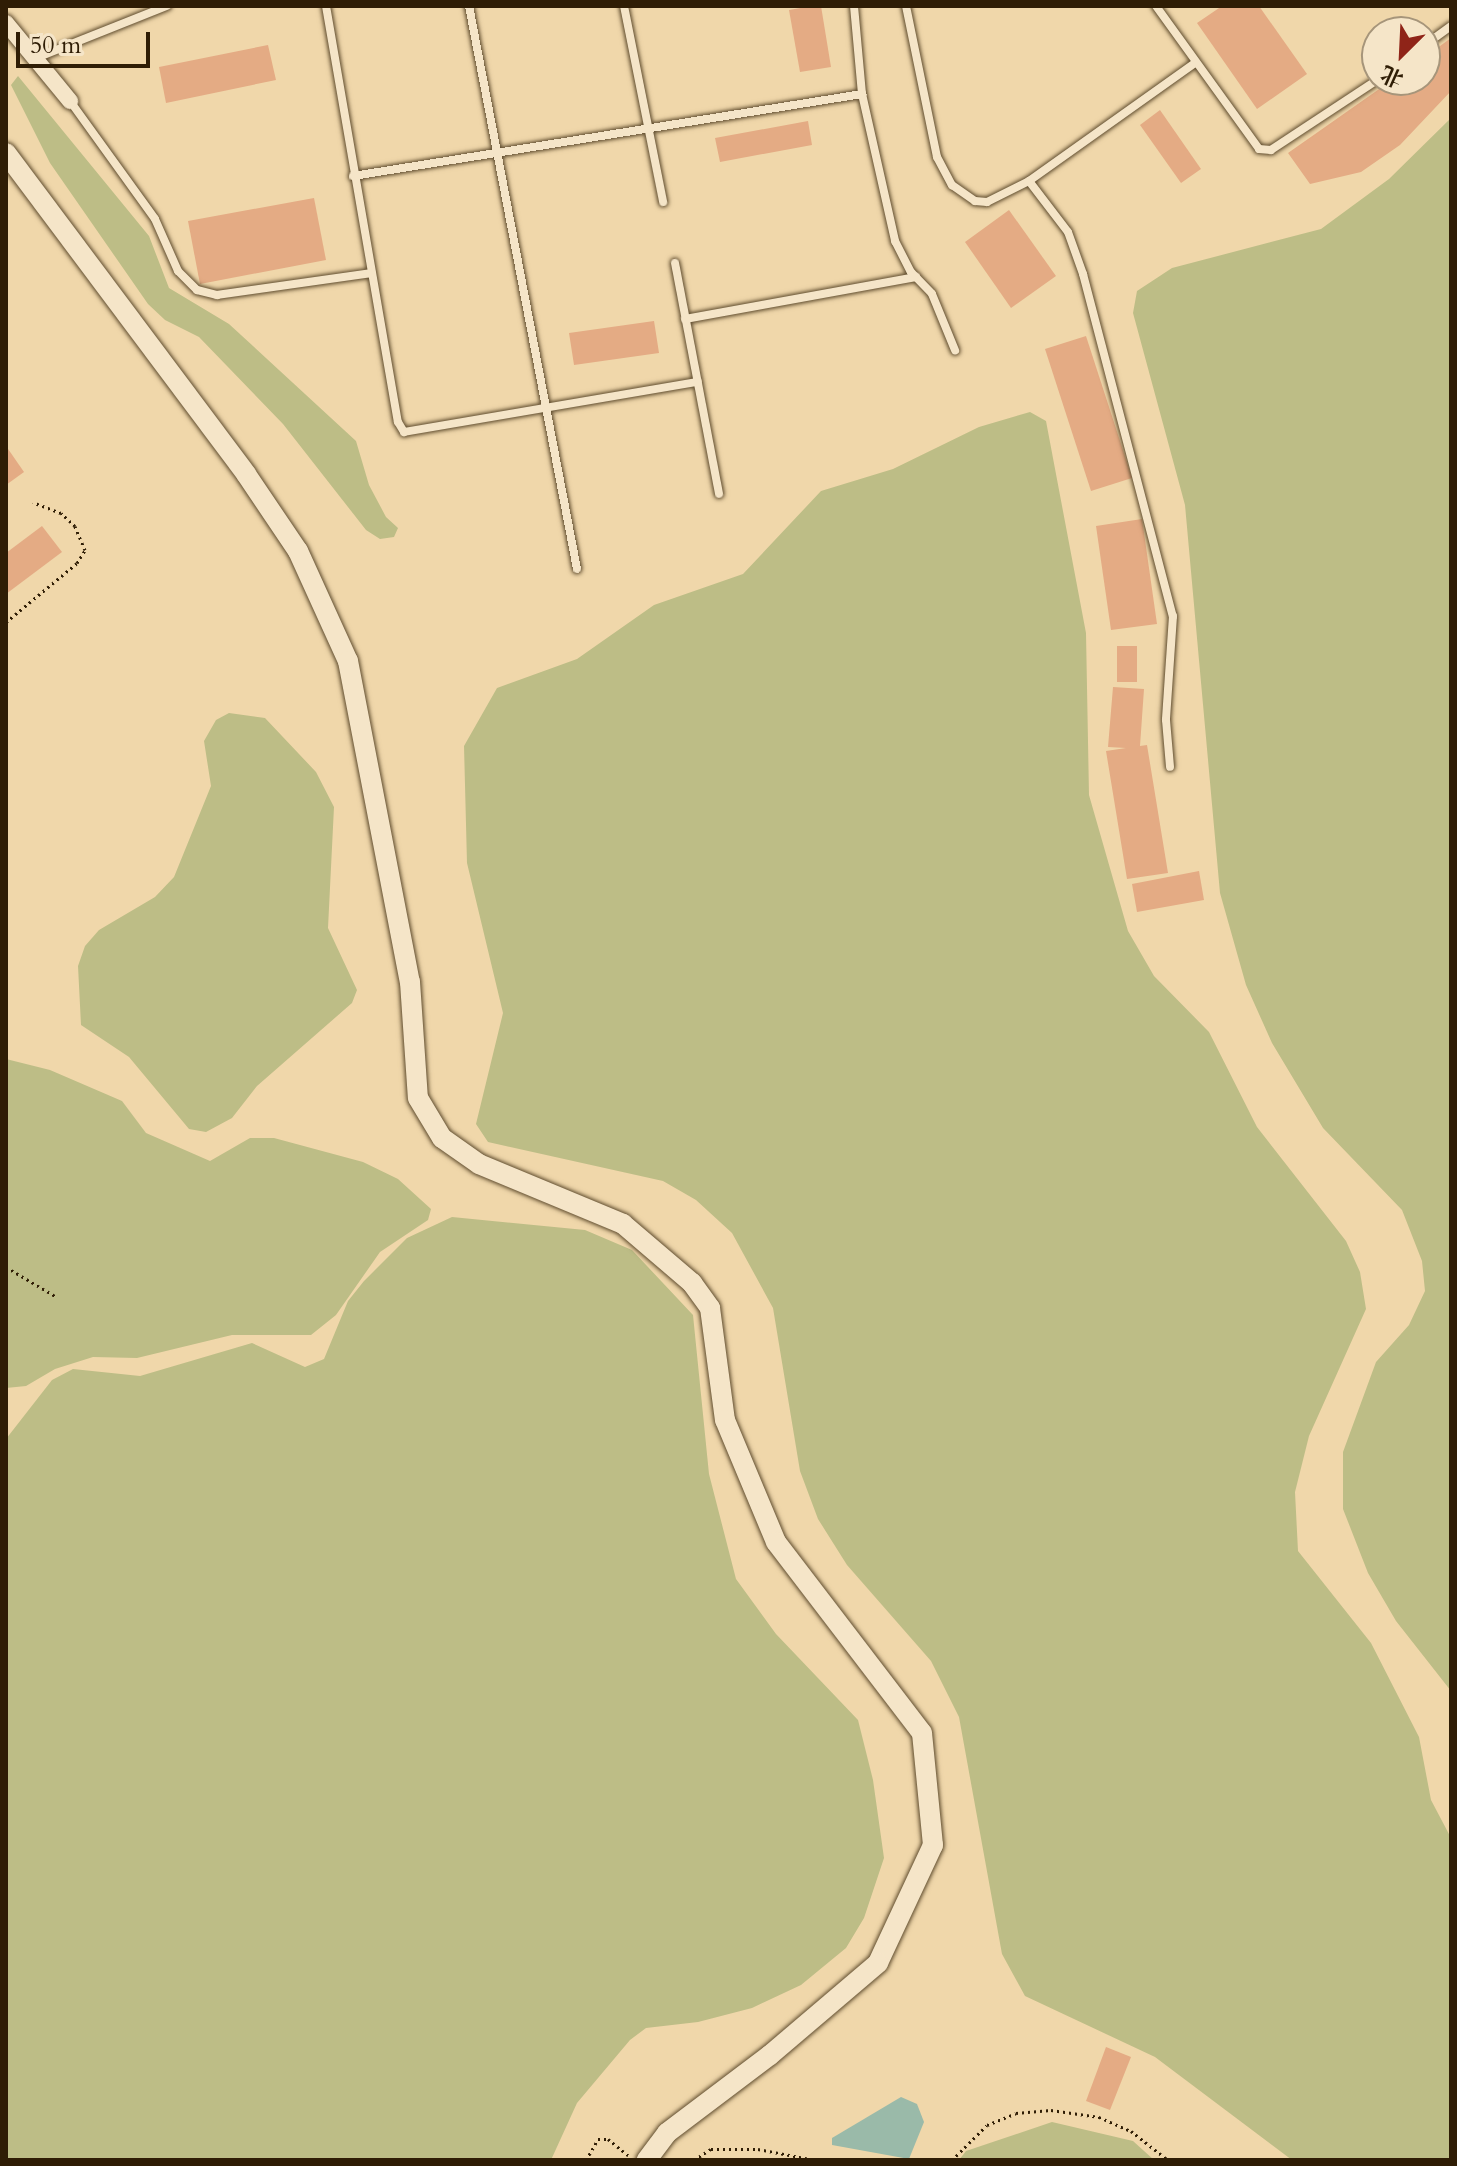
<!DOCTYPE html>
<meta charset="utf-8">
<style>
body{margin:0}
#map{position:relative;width:1457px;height:2166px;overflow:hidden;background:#f0d7aa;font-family:Cardo,"Noto Serif SC",serif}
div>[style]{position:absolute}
.green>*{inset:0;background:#bdbd86}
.water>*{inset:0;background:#9abaa9}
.building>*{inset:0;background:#e4ab84}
.path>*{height:3px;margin-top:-1.5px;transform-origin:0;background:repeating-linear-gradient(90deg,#2f1d05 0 2px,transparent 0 6px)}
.roads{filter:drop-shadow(0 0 2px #5f4c2e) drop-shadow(0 0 2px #5f4c2e)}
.service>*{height:8px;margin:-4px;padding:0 4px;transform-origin:4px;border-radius:4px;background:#f5e5c8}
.minor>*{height:16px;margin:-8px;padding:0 8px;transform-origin:8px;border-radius:8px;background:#f5e5c8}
.tertiary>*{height:20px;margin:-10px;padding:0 10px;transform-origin:10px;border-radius:10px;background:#f5e5c8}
span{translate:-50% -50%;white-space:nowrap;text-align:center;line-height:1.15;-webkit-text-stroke:7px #f5e5c8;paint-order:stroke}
.frame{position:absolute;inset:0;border:8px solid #2f1d05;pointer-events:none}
.north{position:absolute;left:1361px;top:16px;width:80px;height:80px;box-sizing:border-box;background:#f5e5c8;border:2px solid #a6957a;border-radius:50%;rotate:204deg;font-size:22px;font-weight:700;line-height:32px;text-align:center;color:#2f1d05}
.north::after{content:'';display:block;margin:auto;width:28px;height:36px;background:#8f2418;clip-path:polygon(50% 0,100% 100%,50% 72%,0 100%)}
.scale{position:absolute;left:16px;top:32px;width:134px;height:36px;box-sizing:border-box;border:4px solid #2f1d05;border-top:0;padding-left:10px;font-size:24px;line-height:28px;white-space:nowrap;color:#2f1d05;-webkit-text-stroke:6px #f5e5c8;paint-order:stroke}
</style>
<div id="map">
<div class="green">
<div style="clip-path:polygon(18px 76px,149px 236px,169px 288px,229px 324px,356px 441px,369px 485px,386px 517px,398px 528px,394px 537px,380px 539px,366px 530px,283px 424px,199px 337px,165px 320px,148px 304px,50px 163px,11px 85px)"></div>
<div style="clip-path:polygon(1451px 118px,1451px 1691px,1396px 1621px,1368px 1573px,1343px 1509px,1343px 1452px,1376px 1362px,1409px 1325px,1425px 1291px,1422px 1261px,1402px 1210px,1323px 1128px,1272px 1043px,1246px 985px,1220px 893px,1185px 505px,1133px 313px,1137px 291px,1172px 268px,1321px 229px,1389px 179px)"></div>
<div style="clip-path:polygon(1030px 412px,1046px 421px,1086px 633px,1089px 795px,1128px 931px,1154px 976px,1209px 1032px,1257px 1127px,1346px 1241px,1360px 1272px,1366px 1309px,1309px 1436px,1295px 1492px,1298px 1551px,1371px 1643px,1419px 1737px,1431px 1800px,1451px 1838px,1451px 2160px,1292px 2160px,1155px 2057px,1025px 1996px,1002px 1954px,959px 1717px,931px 1661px,847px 1565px,818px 1519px,800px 1471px,773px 1308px,732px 1233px,696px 1200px,663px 1181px,488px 1142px,476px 1124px,503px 1013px,467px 863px,464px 746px,497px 688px,577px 659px,654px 605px,743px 574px,821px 491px,893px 469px,979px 427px)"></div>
<div style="clip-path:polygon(229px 713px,265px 718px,316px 772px,334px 807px,328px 928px,357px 990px,352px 1003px,257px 1086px,232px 1118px,206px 1132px,189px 1129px,129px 1057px,81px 1025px,78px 966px,85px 946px,99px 930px,155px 897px,174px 877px,211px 786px,204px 741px,216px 720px)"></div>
<div style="clip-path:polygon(6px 1059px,50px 1070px,122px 1101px,146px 1133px,210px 1161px,250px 1138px,274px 1138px,363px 1162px,398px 1179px,431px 1209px,428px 1220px,380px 1252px,336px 1315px,311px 1335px,232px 1335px,137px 1358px,93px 1357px,55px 1369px,26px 1386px,6px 1388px)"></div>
<div style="clip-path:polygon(452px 1217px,585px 1230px,632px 1250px,693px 1315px,709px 1474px,736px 1579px,776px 1634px,858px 1720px,873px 1780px,884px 1858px,864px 1918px,846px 1948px,801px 1985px,752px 2008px,698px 2022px,646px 2028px,630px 2040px,577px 2103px,551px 2160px,6px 2160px,6px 1439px,52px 1380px,73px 1369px,140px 1376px,252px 1343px,305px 1367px,324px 1359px,348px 1301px,364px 1281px,407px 1238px)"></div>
<div style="clip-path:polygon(1052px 2122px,1133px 2141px,1154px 2160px,959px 2160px,966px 2151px)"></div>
</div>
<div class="water">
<div style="clip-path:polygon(901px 2097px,917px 2104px,924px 2122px,909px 2159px,832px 2145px,832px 2138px)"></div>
</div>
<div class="building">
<div style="clip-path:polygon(812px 6px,821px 6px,831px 67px,800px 72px,789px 10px)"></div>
<div style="clip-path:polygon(1222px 6px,1259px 6px,1307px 74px,1257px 109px,1197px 23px)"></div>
<div style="clip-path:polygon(1451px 38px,1451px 91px,1400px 145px,1361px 172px,1310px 184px,1288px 153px,1392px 80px,1425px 80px,1425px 57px)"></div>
<div style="clip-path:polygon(268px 45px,276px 80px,166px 103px,159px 67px)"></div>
<div style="clip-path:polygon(1160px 110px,1201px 169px,1181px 183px,1140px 125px)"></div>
<div style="clip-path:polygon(808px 121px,812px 145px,720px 162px,715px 138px)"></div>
<div style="clip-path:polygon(314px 198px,326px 260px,200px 284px,188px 221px)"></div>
<div style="clip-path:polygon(1009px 210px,1056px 276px,1011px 308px,965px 242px)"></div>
<div style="clip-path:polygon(654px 321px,659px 353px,574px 365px,569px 333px)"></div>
<div style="clip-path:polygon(1086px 336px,1132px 478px,1091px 491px,1045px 349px)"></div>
<div style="clip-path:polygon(6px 446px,24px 472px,6px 485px)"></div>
<div style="clip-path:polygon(1142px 519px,1157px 624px,1111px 630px,1096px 526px)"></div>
<div style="clip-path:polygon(42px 526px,62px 552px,6px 594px,6px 553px)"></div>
<div style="clip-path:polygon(1117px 646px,1137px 646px,1137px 682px,1117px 682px)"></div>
<div style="clip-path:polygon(1113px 687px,1144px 689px,1140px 746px,1147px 745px,1168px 873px,1127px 879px,1106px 751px,1126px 748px,1108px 747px)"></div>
<div style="clip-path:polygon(1199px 871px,1204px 900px,1137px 912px,1132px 884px)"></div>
<div style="clip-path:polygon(1106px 2047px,1131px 2057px,1110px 2110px,1086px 2101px)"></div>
</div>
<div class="path">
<div style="left:6px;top:622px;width:92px;rotate:-39.7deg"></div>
<div style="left:77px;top:563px;width:15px;rotate:-58deg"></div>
<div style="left:85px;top:550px;width:26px;rotate:-113deg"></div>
<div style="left:75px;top:526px;width:19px;rotate:-137deg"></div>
<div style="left:61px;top:513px;width:30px;rotate:-159deg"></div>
<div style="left:6px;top:1267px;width:57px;rotate:30.6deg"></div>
<div style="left:586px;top:2160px;width:24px;rotate:-60deg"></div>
<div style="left:598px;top:2139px;width:10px"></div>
<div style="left:608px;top:2139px;width:26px;rotate:39deg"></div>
<div style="left:694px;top:2160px;width:20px;rotate:-33deg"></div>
<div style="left:711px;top:2149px;width:47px"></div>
<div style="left:758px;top:2149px;width:58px;rotate:10.9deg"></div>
<div style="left:952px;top:2160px;width:49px;rotate:-45deg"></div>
<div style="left:987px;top:2125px;width:31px;rotate:-22deg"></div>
<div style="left:1016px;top:2113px;width:35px;rotate:-5deg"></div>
<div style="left:1051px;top:2110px;width:49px;rotate:8.3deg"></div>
<div style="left:1099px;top:2117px;width:35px;rotate:24deg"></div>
<div style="left:1131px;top:2131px;width:47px;rotate:38.1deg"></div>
</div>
<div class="roads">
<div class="service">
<div style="left:326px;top:6px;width:422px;rotate:80.2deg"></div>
<div style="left:398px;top:422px;width:12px;rotate:59deg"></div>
<div style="left:404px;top:432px;width:298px;rotate:-9.7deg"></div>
<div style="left:469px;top:6px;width:573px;rotate:79.14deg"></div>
<div style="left:624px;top:6px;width:200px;rotate:78.7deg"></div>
<div style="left:854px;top:6px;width:88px;rotate:84.8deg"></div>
<div style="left:862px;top:94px;width:151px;rotate:77.3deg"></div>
<div style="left:895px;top:241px;width:35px;rotate:63deg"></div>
<div style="left:911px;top:272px;width:30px;rotate:46deg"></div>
<div style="left:932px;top:294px;width:61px;rotate:67.7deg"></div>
<div style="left:906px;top:6px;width:154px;rotate:78.4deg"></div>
<div style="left:937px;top:157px;width:32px;rotate:62deg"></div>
<div style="left:952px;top:185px;width:28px;rotate:35deg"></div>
<div style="left:975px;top:201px;width:12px;rotate:5deg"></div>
<div style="left:987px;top:202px;width:47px;rotate:-26.6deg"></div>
<div style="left:1029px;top:181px;width:204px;rotate:-35.4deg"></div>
<div style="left:1156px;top:6px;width:176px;rotate:54.2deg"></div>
<div style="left:1259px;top:149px;width:12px;rotate:5deg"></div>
<div style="left:1271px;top:150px;width:127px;rotate:-33.4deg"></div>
<div style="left:1425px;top:45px;width:32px;rotate:-36deg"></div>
<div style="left:36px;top:58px;width:141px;rotate:-21.7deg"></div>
<div style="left:70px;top:101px;width:145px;rotate:54.2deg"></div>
<div style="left:155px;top:219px;width:57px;rotate:66.1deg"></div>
<div style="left:178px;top:271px;width:27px;rotate:45deg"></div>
<div style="left:197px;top:290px;width:21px;rotate:14deg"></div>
<div style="left:217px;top:295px;width:156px;rotate:-8.1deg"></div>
<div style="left:353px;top:176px;width:516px;rotate:-9.15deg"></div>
<div style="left:1029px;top:181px;width:64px;rotate:52.6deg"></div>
<div style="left:1068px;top:232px;width:45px;rotate:70.3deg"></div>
<div style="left:1083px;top:274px;width:354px;rotate:75.3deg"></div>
<div style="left:1173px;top:616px;width:104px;rotate:93.9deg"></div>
<div style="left:1166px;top:720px;width:47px;rotate:85.1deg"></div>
<div style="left:675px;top:263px;width:235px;rotate:79.2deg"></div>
<div style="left:685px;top:319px;width:235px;rotate:-10.3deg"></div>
</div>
<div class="minor">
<div style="left:6px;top:23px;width:101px;rotate:50.6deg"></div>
</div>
<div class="tertiary">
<div style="left:6px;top:153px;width:401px;rotate:53.2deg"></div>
<div style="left:246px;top:474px;width:93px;rotate:56deg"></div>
<div style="left:298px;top:551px;width:121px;rotate:65.6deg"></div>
<div style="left:348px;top:661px;width:327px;rotate:79.1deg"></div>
<div style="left:410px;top:982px;width:116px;rotate:86.1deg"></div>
<div style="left:418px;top:1098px;width:47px;rotate:59deg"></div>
<div style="left:442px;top:1138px;width:45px;rotate:35.1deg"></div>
<div style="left:479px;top:1164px;width:156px;rotate:22.6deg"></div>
<div style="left:623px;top:1224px;width:91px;rotate:40.5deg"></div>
<div style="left:692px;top:1283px;width:31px;rotate:54deg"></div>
<div style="left:710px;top:1308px;width:113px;rotate:82.4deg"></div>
<div style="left:725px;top:1420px;width:132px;rotate:67.3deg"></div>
<div style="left:776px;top:1542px;width:240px;rotate:52.6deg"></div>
<div style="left:922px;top:1733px;width:113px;rotate:84.4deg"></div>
<div style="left:933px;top:1845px;width:130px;rotate:115deg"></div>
<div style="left:878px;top:1963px;width:142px;rotate:139.6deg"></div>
<div style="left:770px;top:2055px;width:129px;rotate:142.9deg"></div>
<div style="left:667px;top:2133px;width:34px;rotate:127deg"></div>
</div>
</div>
<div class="frame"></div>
<div class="north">北</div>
<div class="scale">50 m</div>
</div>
